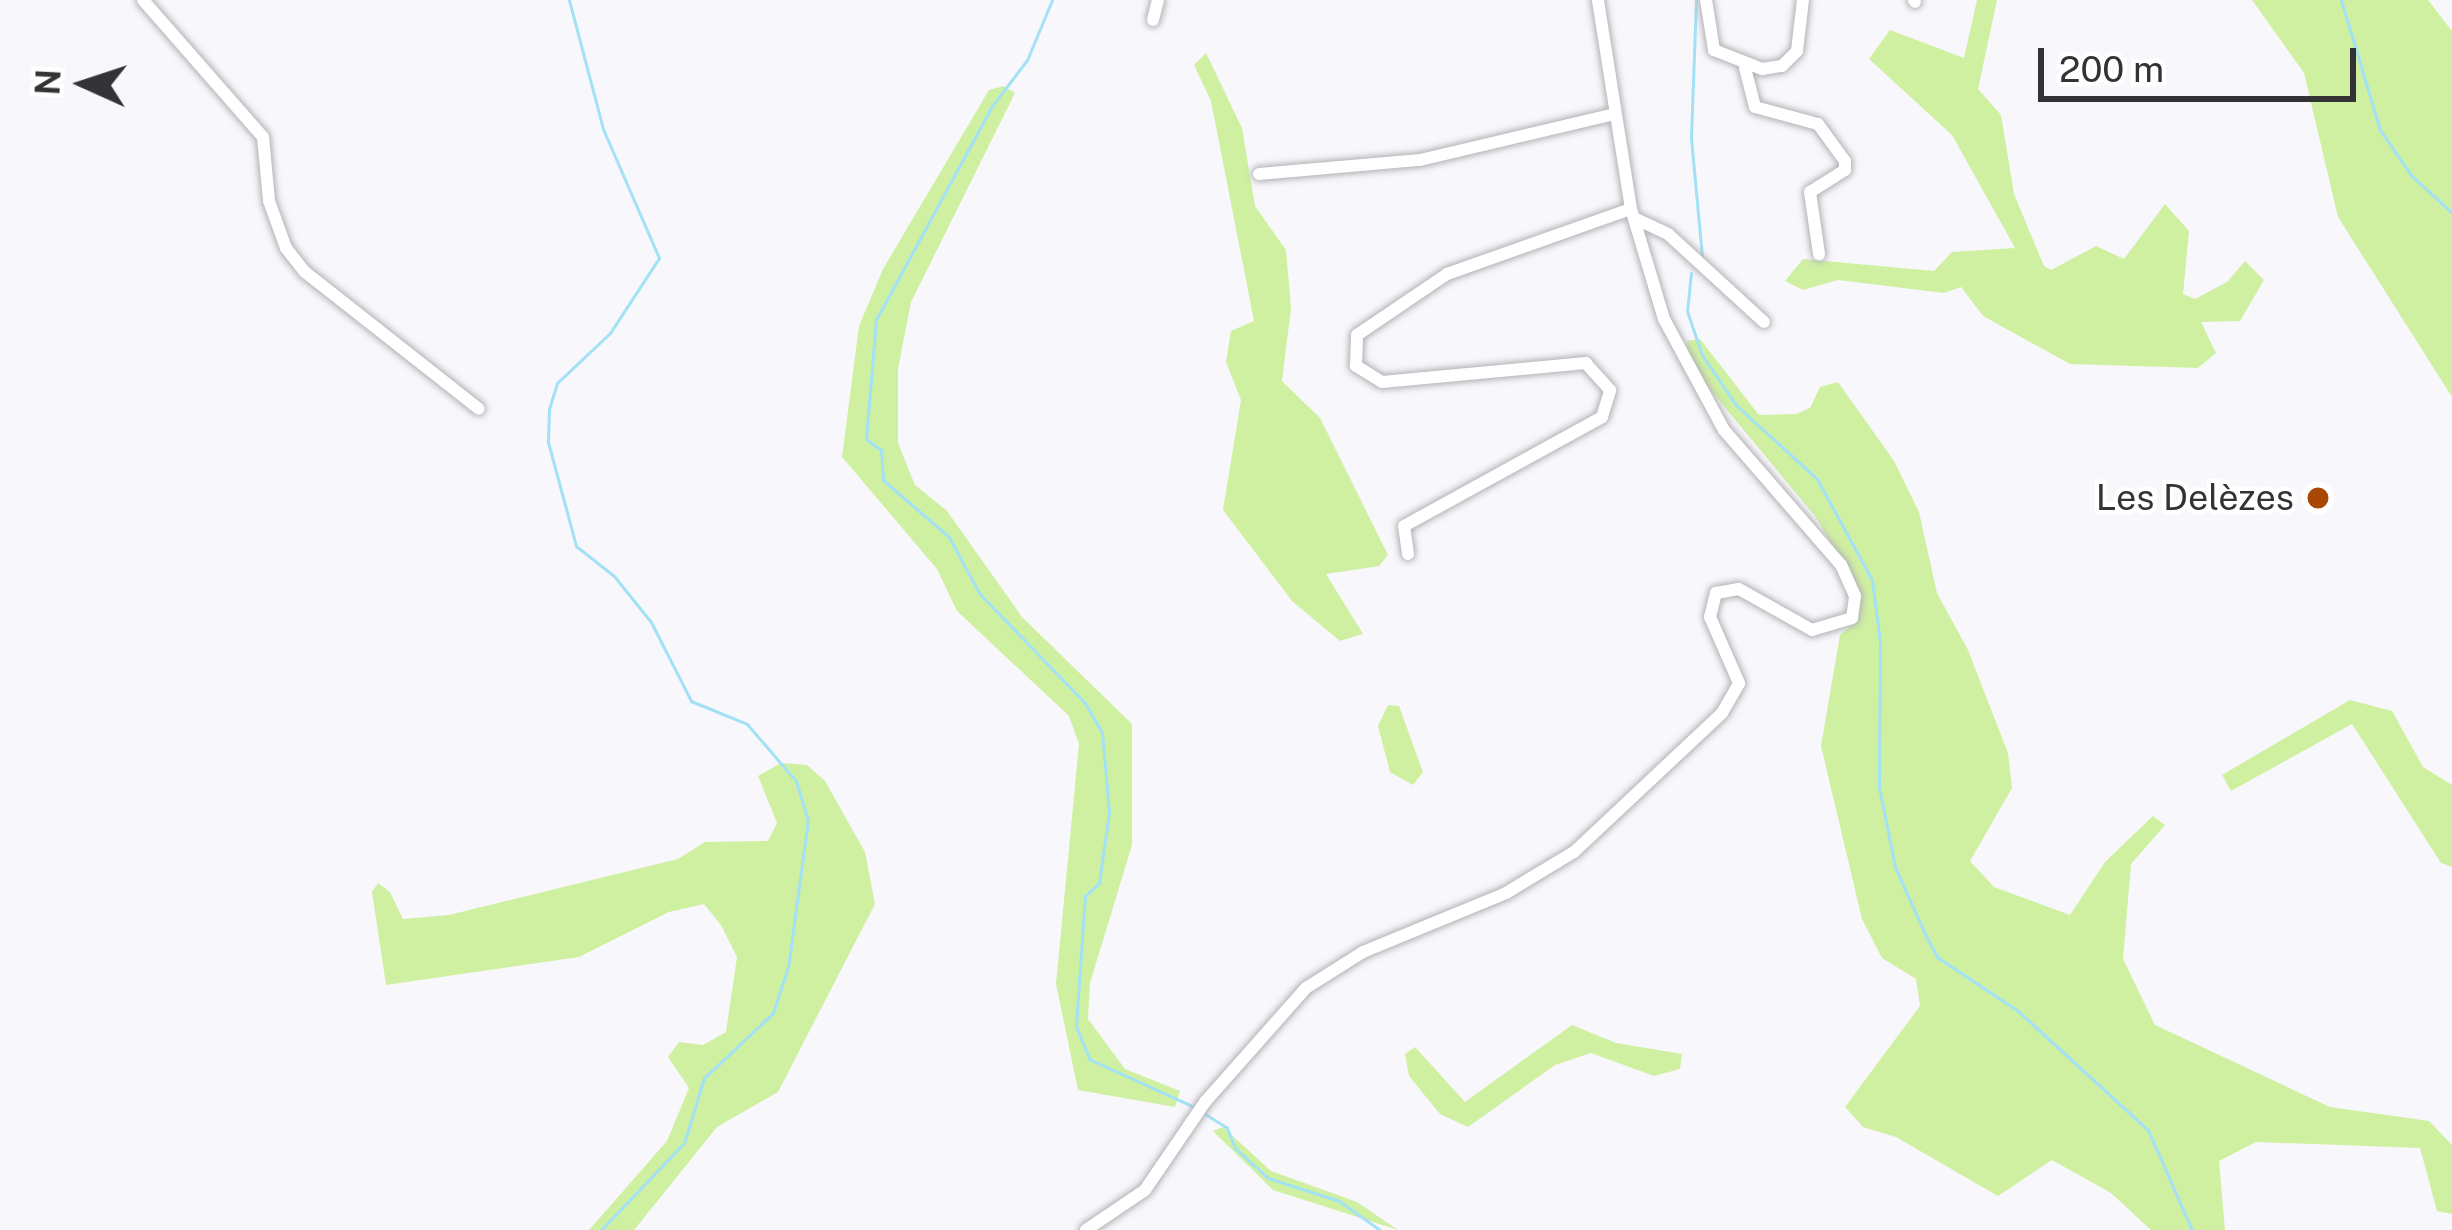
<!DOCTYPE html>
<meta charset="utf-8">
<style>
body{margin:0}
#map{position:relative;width:2452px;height:1230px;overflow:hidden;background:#f8f7fc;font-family:"Public Sans",sans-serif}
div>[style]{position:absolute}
.green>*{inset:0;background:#cff0a1}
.stream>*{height:3px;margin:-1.5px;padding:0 1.5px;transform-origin:1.5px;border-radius:1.5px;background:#a2e1f6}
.roads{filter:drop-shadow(0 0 3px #b4b3b7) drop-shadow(0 0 3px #b4b3b7)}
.minor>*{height:12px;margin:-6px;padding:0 6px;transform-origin:6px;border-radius:6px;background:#fff}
.dots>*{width:33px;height:33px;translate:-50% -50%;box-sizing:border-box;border:6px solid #fff;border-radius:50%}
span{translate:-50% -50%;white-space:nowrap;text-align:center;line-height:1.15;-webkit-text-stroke:9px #fff;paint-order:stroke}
.poi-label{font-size:36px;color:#333234}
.right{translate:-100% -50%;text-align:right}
.north{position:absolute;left:24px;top:24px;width:120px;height:120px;-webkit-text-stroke:9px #fff;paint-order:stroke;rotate:273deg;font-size:33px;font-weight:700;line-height:48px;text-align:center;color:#333234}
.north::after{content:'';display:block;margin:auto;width:42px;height:54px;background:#333234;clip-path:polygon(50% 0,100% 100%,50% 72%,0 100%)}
.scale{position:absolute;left:2038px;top:48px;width:318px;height:54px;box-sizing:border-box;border:6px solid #333234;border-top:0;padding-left:15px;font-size:36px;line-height:42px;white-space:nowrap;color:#333234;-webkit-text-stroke:9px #fff;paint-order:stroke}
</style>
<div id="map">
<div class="green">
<div style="clip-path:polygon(1977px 0,1997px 0,1978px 89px,2001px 115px,2014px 194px,2044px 266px,2051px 270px,2096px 246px,2124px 259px,2165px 204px,2189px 231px,2183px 294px,2195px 299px,2227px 282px,2245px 261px,2264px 280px,2240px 321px,2201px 322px,2216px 353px,2198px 368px,2070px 364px,1983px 316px,1961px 287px,1944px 293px,1838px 280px,1803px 290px,1785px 281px,1803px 259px,1934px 271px,1952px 252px,2015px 248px,1952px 135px,1869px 59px,1890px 30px,1964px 58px)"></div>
<div style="clip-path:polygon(2252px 0,2428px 0,2452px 31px,2452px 397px,2338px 217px,2304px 73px)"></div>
<div style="clip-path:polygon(1206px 53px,1242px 128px,1255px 206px,1286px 250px,1291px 308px,1282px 381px,1320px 418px,1388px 555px,1379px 566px,1326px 574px,1363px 634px,1340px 641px,1292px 601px,1223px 510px,1241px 400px,1226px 362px,1231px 331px,1254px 321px,1211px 101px,1194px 65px)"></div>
<div style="clip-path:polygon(1004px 86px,1015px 93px,911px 302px,898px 369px,898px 443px,915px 485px,947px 511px,1022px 617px,1132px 724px,1132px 845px,1090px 983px,1088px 1019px,1125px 1069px,1180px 1091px,1175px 1107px,1078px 1090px,1056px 984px,1079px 744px,1069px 716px,957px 611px,937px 569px,842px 457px,859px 326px,883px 269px,989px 90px)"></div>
<div style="clip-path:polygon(1700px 339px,1759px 415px,1796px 414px,1810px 408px,1820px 387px,1838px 382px,1894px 461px,1919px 512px,1937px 593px,1968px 650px,2008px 753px,2012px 788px,1970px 861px,1994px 887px,2070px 915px,2105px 862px,2153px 816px,2165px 825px,2131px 864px,2123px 959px,2155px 1025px,2330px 1107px,2429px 1121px,2452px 1145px,2452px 1214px,2437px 1211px,2420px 1148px,2256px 1142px,2219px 1161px,2225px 1230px,2151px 1230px,2111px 1193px,2052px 1160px,1998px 1196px,1896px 1137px,1863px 1127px,1845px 1107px,1920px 1006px,1916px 979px,1882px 958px,1862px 919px,1821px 746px,1840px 635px,1858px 620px,1856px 585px,1815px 516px,1688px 363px,1687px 341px)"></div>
<div style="clip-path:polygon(2350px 700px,2392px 711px,2423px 767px,2452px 785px,2452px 867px,2441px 863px,2352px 724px,2231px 791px,2222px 775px)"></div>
<div style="clip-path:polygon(1388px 705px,1399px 706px,1423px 772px,1413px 785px,1390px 772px,1378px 726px)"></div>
<div style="clip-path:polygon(781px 763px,807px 765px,825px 781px,865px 852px,875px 904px,778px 1092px,717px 1127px,634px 1230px,589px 1230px,667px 1141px,689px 1088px,668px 1057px,679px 1042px,703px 1045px,726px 1032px,737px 957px,721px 925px,704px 904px,669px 912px,579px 957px,386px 985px,372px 892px,378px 883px,390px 892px,403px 919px,449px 915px,678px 859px,705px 842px,768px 841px,777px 823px,758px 776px)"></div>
<div style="clip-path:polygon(1572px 1025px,1616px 1043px,1682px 1054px,1680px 1069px,1654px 1076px,1591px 1053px,1555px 1065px,1468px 1127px,1440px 1114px,1409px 1076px,1405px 1054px,1415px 1047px,1465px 1102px)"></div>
<div style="clip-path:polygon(1223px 1127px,1271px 1171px,1357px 1202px,1398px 1230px,1273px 1190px,1213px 1131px)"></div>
</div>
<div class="stream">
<div style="left:569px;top:0;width:133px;rotate:75.2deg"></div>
<div style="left:603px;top:129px;width:141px;rotate:66.5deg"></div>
<div style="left:659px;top:258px;width:90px;rotate:123.2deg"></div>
<div style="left:610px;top:333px;width:73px;rotate:136.7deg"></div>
<div style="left:557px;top:383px;width:28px;rotate:107deg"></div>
<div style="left:549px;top:410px;width:32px;rotate:92deg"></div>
<div style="left:548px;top:442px;width:108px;rotate:74.9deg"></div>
<div style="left:576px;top:546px;width:48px;rotate:38.3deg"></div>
<div style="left:614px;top:576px;width:59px;rotate:51.2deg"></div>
<div style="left:651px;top:622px;width:89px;rotate:63.1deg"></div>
<div style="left:691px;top:701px;width:61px;rotate:22.3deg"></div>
<div style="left:747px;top:724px;width:75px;rotate:49.3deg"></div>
<div style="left:796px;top:781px;width:41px;rotate:72.9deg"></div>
<div style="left:808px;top:820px;width:148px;rotate:97.7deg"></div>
<div style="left:788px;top:967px;width:48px;rotate:108.1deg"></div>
<div style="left:773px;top:1013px;width:95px;rotate:136.7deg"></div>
<div style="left:704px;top:1078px;width:68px;rotate:107.1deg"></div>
<div style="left:684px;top:1143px;width:120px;rotate:133.7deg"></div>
<div style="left:1052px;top:0;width:65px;rotate:112.6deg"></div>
<div style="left:1027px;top:60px;width:58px;rotate:127.3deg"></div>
<div style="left:992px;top:106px;width:243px;rotate:118.5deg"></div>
<div style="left:876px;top:320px;width:119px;rotate:94.8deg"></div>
<div style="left:866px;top:439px;width:19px;rotate:36deg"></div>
<div style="left:881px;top:450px;width:30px;rotate:86deg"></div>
<div style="left:883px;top:480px;width:87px;rotate:40.8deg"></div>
<div style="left:949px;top:537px;width:64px;rotate:61.8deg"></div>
<div style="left:979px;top:593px;width:153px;rotate:46.1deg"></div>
<div style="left:1085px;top:703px;width:34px;rotate:60deg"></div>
<div style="left:1102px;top:732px;width:80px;rotate:85deg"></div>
<div style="left:1109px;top:812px;width:72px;rotate:98deg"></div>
<div style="left:1099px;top:883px;width:19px;rotate:137deg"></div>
<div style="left:1085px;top:896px;width:130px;rotate:94deg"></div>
<div style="left:1076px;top:1026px;width:35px;rotate:68deg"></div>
<div style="left:1089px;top:1059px;width:113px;rotate:24.5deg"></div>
<div style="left:1696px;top:0;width:138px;rotate:92.1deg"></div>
<div style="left:1691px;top:138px;width:120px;rotate:84.7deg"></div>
<div style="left:2341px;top:0;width:136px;rotate:73.3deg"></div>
<div style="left:2380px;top:130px;width:55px;rotate:55.4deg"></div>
<div style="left:2411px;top:175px;width:56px;rotate:42.8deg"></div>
<div style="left:1691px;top:273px;width:38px;rotate:96deg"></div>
<div style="left:1687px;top:311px;width:46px;rotate:71.2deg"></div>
<div style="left:1702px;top:355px;width:60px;rotate:55.8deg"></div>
<div style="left:1736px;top:405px;width:110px;rotate:42.4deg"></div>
<div style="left:1817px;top:479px;width:115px;rotate:61.4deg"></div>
<div style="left:1872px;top:580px;width:63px;rotate:82.6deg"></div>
<div style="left:1880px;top:642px;width:145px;rotate:90.4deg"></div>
<div style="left:1879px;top:787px;width:82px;rotate:78.7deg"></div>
<div style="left:1895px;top:867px;width:73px;rotate:65.9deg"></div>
<div style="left:1925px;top:934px;width:26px;rotate:62deg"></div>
<div style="left:1937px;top:957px;width:97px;rotate:33.7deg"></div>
<div style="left:2018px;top:1011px;width:176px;rotate:42.5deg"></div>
<div style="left:2148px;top:1130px;width:109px;rotate:66.3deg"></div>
<div style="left:1205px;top:1114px;width:26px;rotate:32deg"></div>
<div style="left:1227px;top:1128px;width:22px;rotate:68deg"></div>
<div style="left:1235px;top:1148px;width:45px;rotate:42.3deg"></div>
<div style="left:1268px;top:1178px;width:75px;rotate:17.9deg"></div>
<div style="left:1339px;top:1201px;width:50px;rotate:35.3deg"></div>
</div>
<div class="roads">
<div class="minor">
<div style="left:143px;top:0;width:182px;rotate:48.8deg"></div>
<div style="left:263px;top:137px;width:64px;rotate:84.6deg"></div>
<div style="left:269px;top:201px;width:50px;rotate:70.1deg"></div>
<div style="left:286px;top:248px;width:31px;rotate:52deg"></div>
<div style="left:305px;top:272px;width:221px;rotate:38.2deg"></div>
<div style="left:1706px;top:0;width:51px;rotate:80.9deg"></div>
<div style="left:1714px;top:50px;width:52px;rotate:21.6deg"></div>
<div style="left:1762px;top:69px;width:20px;rotate:-9deg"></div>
<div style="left:1782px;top:66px;width:21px;rotate:-45deg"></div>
<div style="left:1797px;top:51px;width:51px;rotate:-83.3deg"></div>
<div style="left:1914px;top:0;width:2px;rotate:63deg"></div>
<div style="left:1153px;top:20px;width:21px;rotate:-76deg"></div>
<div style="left:1745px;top:68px;width:40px;rotate:75.6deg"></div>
<div style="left:1755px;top:107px;width:65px;rotate:15.1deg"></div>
<div style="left:1818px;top:124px;width:46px;rotate:53.9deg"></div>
<div style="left:1845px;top:161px;width:9px;rotate:90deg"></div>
<div style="left:1845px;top:170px;width:41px;rotate:147.8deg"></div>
<div style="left:1810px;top:192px;width:63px;rotate:81.7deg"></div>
<div style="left:1259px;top:174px;width:162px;rotate:-5deg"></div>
<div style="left:1420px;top:160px;width:199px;rotate:-13.3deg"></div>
<div style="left:1636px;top:219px;width:35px;rotate:25deg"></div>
<div style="left:1668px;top:234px;width:130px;rotate:42.5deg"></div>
<div style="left:1408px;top:554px;width:28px;rotate:-98deg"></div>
<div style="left:1404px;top:526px;width:226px;rotate:-28.8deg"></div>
<div style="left:1602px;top:417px;width:28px;rotate:-73deg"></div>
<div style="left:1610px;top:390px;width:36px;rotate:-132deg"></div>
<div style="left:1586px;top:363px;width:205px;rotate:174.7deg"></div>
<div style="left:1382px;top:382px;width:31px;rotate:-148deg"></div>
<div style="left:1356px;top:366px;width:31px;rotate:-88deg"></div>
<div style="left:1357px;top:335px;width:109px;rotate:-34.1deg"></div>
<div style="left:1447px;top:274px;width:195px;rotate:-19.5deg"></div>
<div style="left:1086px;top:1230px;width:71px;rotate:-34.1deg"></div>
<div style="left:1145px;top:1190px;width:107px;rotate:-55.7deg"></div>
<div style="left:1205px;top:1102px;width:152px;rotate:-48.5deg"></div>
<div style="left:1306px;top:988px;width:67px;rotate:-32.3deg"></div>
<div style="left:1363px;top:952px;width:155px;rotate:-22.4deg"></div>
<div style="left:1506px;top:893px;width:79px;rotate:-31.1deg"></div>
<div style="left:1574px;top:852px;width:203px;rotate:-43.2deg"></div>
<div style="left:1722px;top:713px;width:34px;rotate:-60deg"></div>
<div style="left:1739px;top:683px;width:72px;rotate:-113.7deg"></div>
<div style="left:1710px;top:617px;width:25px;rotate:-76deg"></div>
<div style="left:1716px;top:593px;width:23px;rotate:-10deg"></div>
<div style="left:1739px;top:589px;width:84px;rotate:29.3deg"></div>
<div style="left:1812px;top:630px;width:42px;rotate:-16.7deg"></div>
<div style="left:1852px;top:618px;width:22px;rotate:-82deg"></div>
<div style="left:1855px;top:596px;width:34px;rotate:-114deg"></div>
<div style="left:1841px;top:565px;width:179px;rotate:-130.9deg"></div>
<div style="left:1724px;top:430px;width:126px;rotate:-118.4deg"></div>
<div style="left:1664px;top:319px;width:115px;rotate:-106.7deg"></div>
<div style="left:1631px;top:209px;width:212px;rotate:-99deg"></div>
</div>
</div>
<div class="dots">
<div style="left:2318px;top:498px;background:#a94802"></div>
</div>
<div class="poi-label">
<span class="right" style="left:2294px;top:498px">Les Delèzes</span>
</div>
<div class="north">N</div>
<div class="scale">200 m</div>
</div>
